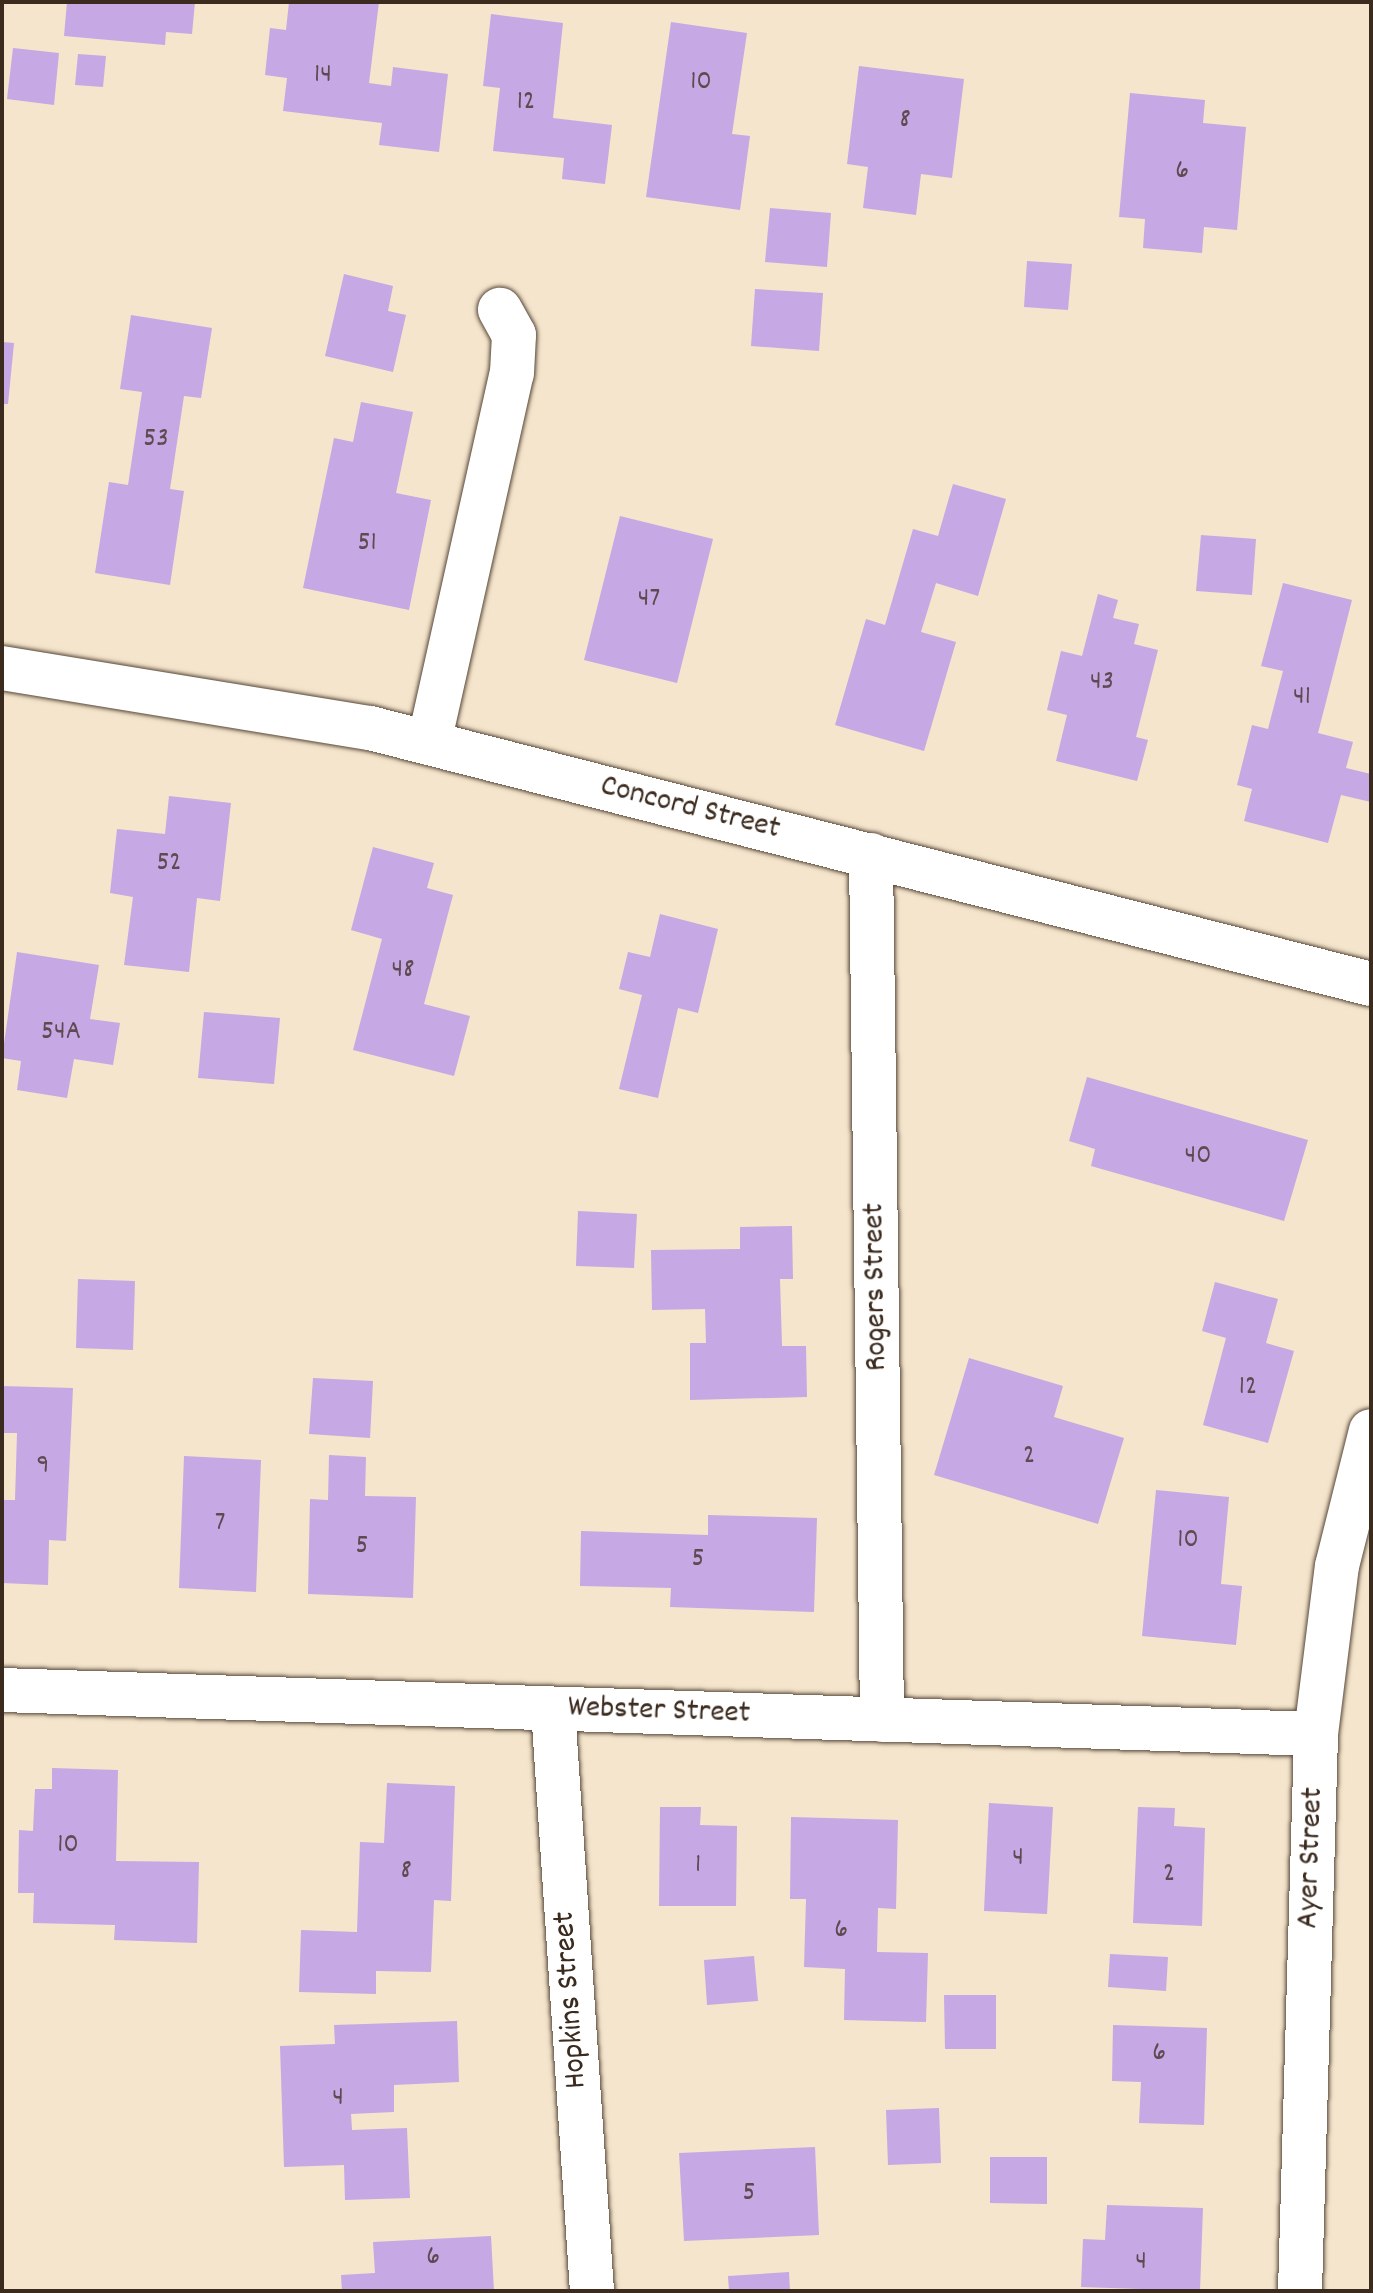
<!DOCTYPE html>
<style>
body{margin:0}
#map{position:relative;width:1373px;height:2293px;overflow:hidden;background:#f4e5cc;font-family:Dekko,sans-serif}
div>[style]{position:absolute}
.building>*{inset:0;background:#c6a8e4}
.roads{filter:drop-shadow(0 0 2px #574638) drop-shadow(0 0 2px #574638)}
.minor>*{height:44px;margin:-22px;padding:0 22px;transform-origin:22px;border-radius:22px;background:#fff}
.major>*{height:44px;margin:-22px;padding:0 22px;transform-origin:22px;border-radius:22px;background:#fff}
span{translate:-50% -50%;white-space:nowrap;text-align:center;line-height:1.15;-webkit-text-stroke:6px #fff;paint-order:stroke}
.number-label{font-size:28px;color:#5e4a50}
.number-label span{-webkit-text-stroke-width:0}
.street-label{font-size:32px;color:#3b2a1e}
.frame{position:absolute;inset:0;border:4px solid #3b2a1e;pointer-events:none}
</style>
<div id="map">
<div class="building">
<div style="clip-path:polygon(67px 2px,195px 2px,192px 34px,166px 32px,165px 45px,64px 36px)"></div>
<div style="clip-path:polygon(289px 2px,379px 2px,369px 83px,391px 86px,393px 67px,448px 74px,439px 152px,379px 145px,382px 123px,283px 111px,287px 78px,265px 75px,270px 28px,286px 30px)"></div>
<div style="clip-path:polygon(491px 14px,563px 23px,553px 118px,612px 125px,605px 184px,562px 179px,564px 158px,493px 151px,500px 88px,483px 86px)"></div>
<div style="clip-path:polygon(671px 22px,747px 33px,732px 134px,750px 136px,740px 210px,646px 197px)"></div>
<div style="clip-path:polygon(13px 48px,59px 53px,54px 105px,7px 99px)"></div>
<div style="clip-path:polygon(78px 54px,106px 56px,103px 87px,75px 85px)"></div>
<div style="clip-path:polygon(859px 66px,964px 79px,952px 178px,921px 174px,916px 215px,863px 208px,868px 167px,847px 164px)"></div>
<div style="clip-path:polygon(1130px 93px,1205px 100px,1203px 123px,1246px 127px,1237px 230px,1204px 227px,1202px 253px,1143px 248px,1145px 219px,1119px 217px)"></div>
<div style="clip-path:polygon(770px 208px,831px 213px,827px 267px,765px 262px)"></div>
<div style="clip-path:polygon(1027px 261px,1072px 264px,1068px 310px,1024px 307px)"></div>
<div style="clip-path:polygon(344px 274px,393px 286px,388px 311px,406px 315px,393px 372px,325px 356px)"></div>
<div style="clip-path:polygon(755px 289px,823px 293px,819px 351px,751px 346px)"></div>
<div style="clip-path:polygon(131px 315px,212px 328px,201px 398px,184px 396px,170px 489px,184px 491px,170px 585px,95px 573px,109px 482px,128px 485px,142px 392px,120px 389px)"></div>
<div style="clip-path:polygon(2px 342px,14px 343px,8px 404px,2px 404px)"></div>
<div style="clip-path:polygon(361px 402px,413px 412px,396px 493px,431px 500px,409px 610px,303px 588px,334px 438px,353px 442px)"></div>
<div style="clip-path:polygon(953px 484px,1006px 499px,978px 596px,936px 583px,921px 632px,956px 642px,924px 751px,835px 725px,866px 619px,885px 625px,913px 529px,938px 536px)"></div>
<div style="clip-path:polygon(620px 516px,713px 539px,677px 683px,584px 660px)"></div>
<div style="clip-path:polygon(1201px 535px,1256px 539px,1252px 595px,1196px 591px)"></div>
<div style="clip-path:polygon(1283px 583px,1352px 600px,1318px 733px,1353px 742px,1346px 768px,1371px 774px,1371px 802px,1341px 795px,1328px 843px,1244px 821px,1252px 789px,1237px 785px,1252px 725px,1268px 729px,1283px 671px,1261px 666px)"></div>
<div style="clip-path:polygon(1098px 594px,1118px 600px,1113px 618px,1139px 624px,1134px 644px,1158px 650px,1136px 737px,1148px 740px,1137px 781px,1056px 761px,1067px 715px,1047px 710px,1061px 651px,1082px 656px)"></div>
<div style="clip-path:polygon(169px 796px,231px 803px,220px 901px,197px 898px,189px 972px,124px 965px,133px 897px,110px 893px,117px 829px,165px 834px)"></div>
<div style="clip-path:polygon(373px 847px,434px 863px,427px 888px,453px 895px,424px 1004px,470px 1016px,454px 1076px,353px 1050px,382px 939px,351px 930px)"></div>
<div style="clip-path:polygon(660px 914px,718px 929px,698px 1013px,678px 1008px,658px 1098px,619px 1089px,642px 995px,619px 989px,628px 952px,650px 957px)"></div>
<div style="clip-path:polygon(17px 952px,99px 965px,90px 1019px,120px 1023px,113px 1065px,74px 1059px,67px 1098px,17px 1090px,21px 1061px,2px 1058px)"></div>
<div style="clip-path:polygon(204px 1012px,280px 1018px,274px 1084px,198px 1078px)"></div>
<div style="clip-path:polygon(1087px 1077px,1308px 1140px,1284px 1221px,1091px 1166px,1095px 1149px,1069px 1141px)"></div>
<div style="clip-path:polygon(578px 1211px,637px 1214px,634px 1268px,576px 1266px)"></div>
<div style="clip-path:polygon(792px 1226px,793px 1279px,780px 1279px,782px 1346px,806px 1346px,807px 1397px,690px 1400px,690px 1343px,706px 1343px,705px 1309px,652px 1310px,651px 1250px,740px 1249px,740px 1227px)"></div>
<div style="clip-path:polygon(78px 1279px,135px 1281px,133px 1350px,76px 1348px)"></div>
<div style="clip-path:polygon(1215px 1282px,1278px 1299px,1266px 1343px,1294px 1351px,1268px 1443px,1203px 1425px,1226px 1338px,1202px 1331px)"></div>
<div style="clip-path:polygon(969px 1358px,1063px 1386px,1054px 1417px,1124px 1438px,1098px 1524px,934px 1475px)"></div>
<div style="clip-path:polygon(313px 1378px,373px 1381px,370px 1438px,309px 1434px)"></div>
<div style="clip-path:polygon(2px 1386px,73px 1388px,66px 1541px,49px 1540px,48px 1585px,2px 1583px,2px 1500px,15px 1500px,17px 1433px,2px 1433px)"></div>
<div style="clip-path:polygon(329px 1455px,366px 1457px,365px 1496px,416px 1497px,413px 1598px,308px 1594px,310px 1499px,328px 1500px)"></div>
<div style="clip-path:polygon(184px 1456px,261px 1460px,256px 1592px,179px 1588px)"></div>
<div style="clip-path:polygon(1156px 1490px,1229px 1497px,1221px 1584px,1242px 1586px,1236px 1645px,1142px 1636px)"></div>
<div style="clip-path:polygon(708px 1515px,817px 1518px,814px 1612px,670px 1607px,671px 1588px,580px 1586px,581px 1531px,708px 1535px)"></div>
<div style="clip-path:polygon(52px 1768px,118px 1770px,116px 1861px,199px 1862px,197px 1943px,114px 1940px,115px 1925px,33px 1923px,34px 1893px,18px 1893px,19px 1830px,33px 1831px,35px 1789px,52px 1789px)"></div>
<div style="clip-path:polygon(387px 1783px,455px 1786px,451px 1901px,434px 1900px,431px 1972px,376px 1971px,376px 1994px,299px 1992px,301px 1930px,357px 1932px,360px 1842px,384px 1843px)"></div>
<div style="clip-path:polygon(989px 1803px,1053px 1807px,1047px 1914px,984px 1911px)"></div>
<div style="clip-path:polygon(660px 1807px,701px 1807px,700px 1825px,737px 1826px,736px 1906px,659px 1906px)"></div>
<div style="clip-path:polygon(1138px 1807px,1175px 1808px,1174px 1826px,1205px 1828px,1202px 1926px,1133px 1923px)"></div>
<div style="clip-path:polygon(791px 1817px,898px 1820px,896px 1909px,878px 1908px,877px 1952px,928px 1953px,926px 2022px,844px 2020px,845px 1969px,804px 1967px,806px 1899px,790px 1899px)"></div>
<div style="clip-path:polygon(1110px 1954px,1168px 1957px,1166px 1991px,1108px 1987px)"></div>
<div style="clip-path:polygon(754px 1956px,758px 2001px,707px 2005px,704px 1960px)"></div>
<div style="clip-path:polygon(944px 1995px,996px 1995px,996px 2049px,945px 2049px)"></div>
<div style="clip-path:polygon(457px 2021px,459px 2082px,394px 2085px,394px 2112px,351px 2114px,352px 2130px,407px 2128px,410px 2198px,345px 2200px,344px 2165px,284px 2167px,280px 2046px,335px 2044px,334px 2025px)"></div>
<div style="clip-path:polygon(1113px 2025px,1207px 2028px,1204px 2125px,1139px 2123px,1141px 2082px,1112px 2081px)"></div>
<div style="clip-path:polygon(939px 2108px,941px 2163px,888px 2165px,886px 2110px)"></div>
<div style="clip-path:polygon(815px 2147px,819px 2235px,684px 2241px,679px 2153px)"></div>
<div style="clip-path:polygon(990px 2157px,1047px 2157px,1047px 2204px,990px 2203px)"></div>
<div style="clip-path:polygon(1107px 2205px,1203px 2208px,1200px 2291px,1081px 2287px,1083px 2239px,1105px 2240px)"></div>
<div style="clip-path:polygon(491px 2236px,494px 2291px,342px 2291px,341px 2275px,375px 2273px,373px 2242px)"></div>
<div style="clip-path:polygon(789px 2272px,790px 2291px,729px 2291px,728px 2276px)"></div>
</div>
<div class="roads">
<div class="minor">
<div style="left:429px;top:743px;width:379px;rotate:-77.4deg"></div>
<div style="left:512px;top:373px;width:38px;rotate:-87deg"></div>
<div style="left:514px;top:335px;width:29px;rotate:-119deg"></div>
<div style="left:871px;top:855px;width:865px;rotate:89.27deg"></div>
<div style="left:2px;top:1690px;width:1315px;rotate:1.92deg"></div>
<div style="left:553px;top:1709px;width:583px;rotate:86.17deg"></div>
<div style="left:1300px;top:2291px;width:557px;rotate:-88.35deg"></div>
<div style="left:1316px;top:1734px;width:169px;rotate:-82.9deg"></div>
<div style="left:1337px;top:1566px;width:139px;rotate:-75.9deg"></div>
</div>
<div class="major">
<div style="left:2px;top:668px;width:373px;rotate:9.3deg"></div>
<div style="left:370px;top:728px;width:1033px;rotate:14.35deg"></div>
</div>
</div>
<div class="number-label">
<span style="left:323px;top:76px">14</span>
<span style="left:701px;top:83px">10</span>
<span style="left:526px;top:103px">12</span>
<span style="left:905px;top:121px">8</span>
<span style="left:1182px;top:172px">6</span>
<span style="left:156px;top:440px">53</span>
<span style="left:367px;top:544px">51</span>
<span style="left:649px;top:600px">47</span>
<span style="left:1102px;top:683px">43</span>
<span style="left:1302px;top:698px">41</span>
<span style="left:169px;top:864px">52</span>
<span style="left:403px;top:971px">48</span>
<span style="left:61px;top:1033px">54A</span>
<span style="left:1198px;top:1157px">40</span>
<span style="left:1248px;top:1388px">12</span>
<span style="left:1029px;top:1457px">2</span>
<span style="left:43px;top:1467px">9</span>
<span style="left:220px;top:1524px">7</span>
<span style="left:1188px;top:1541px">10</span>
<span style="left:362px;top:1547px">5</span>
<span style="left:698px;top:1560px">5</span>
<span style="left:68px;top:1846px">10</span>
<span style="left:1018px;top:1859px">4</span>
<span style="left:698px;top:1866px">1</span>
<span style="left:406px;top:1872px">8</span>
<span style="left:1169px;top:1875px">2</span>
<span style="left:841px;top:1931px">6</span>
<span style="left:1159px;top:2054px">6</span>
<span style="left:338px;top:2099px">4</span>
<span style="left:749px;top:2194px">5</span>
<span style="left:433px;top:2258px">6</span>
<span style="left:1141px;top:2263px">4</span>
</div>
<div class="street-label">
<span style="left:690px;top:809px;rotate:14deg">Concord Street</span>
<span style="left:877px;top:1287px;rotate:-91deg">Rogers Street</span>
<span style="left:659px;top:1712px;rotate:2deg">Webster Street</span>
<span style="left:1312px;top:1858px;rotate:-88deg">Ayer Street</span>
<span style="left:572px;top:2000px;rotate:-94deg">Hopkins Street</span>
</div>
<div class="frame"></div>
</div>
